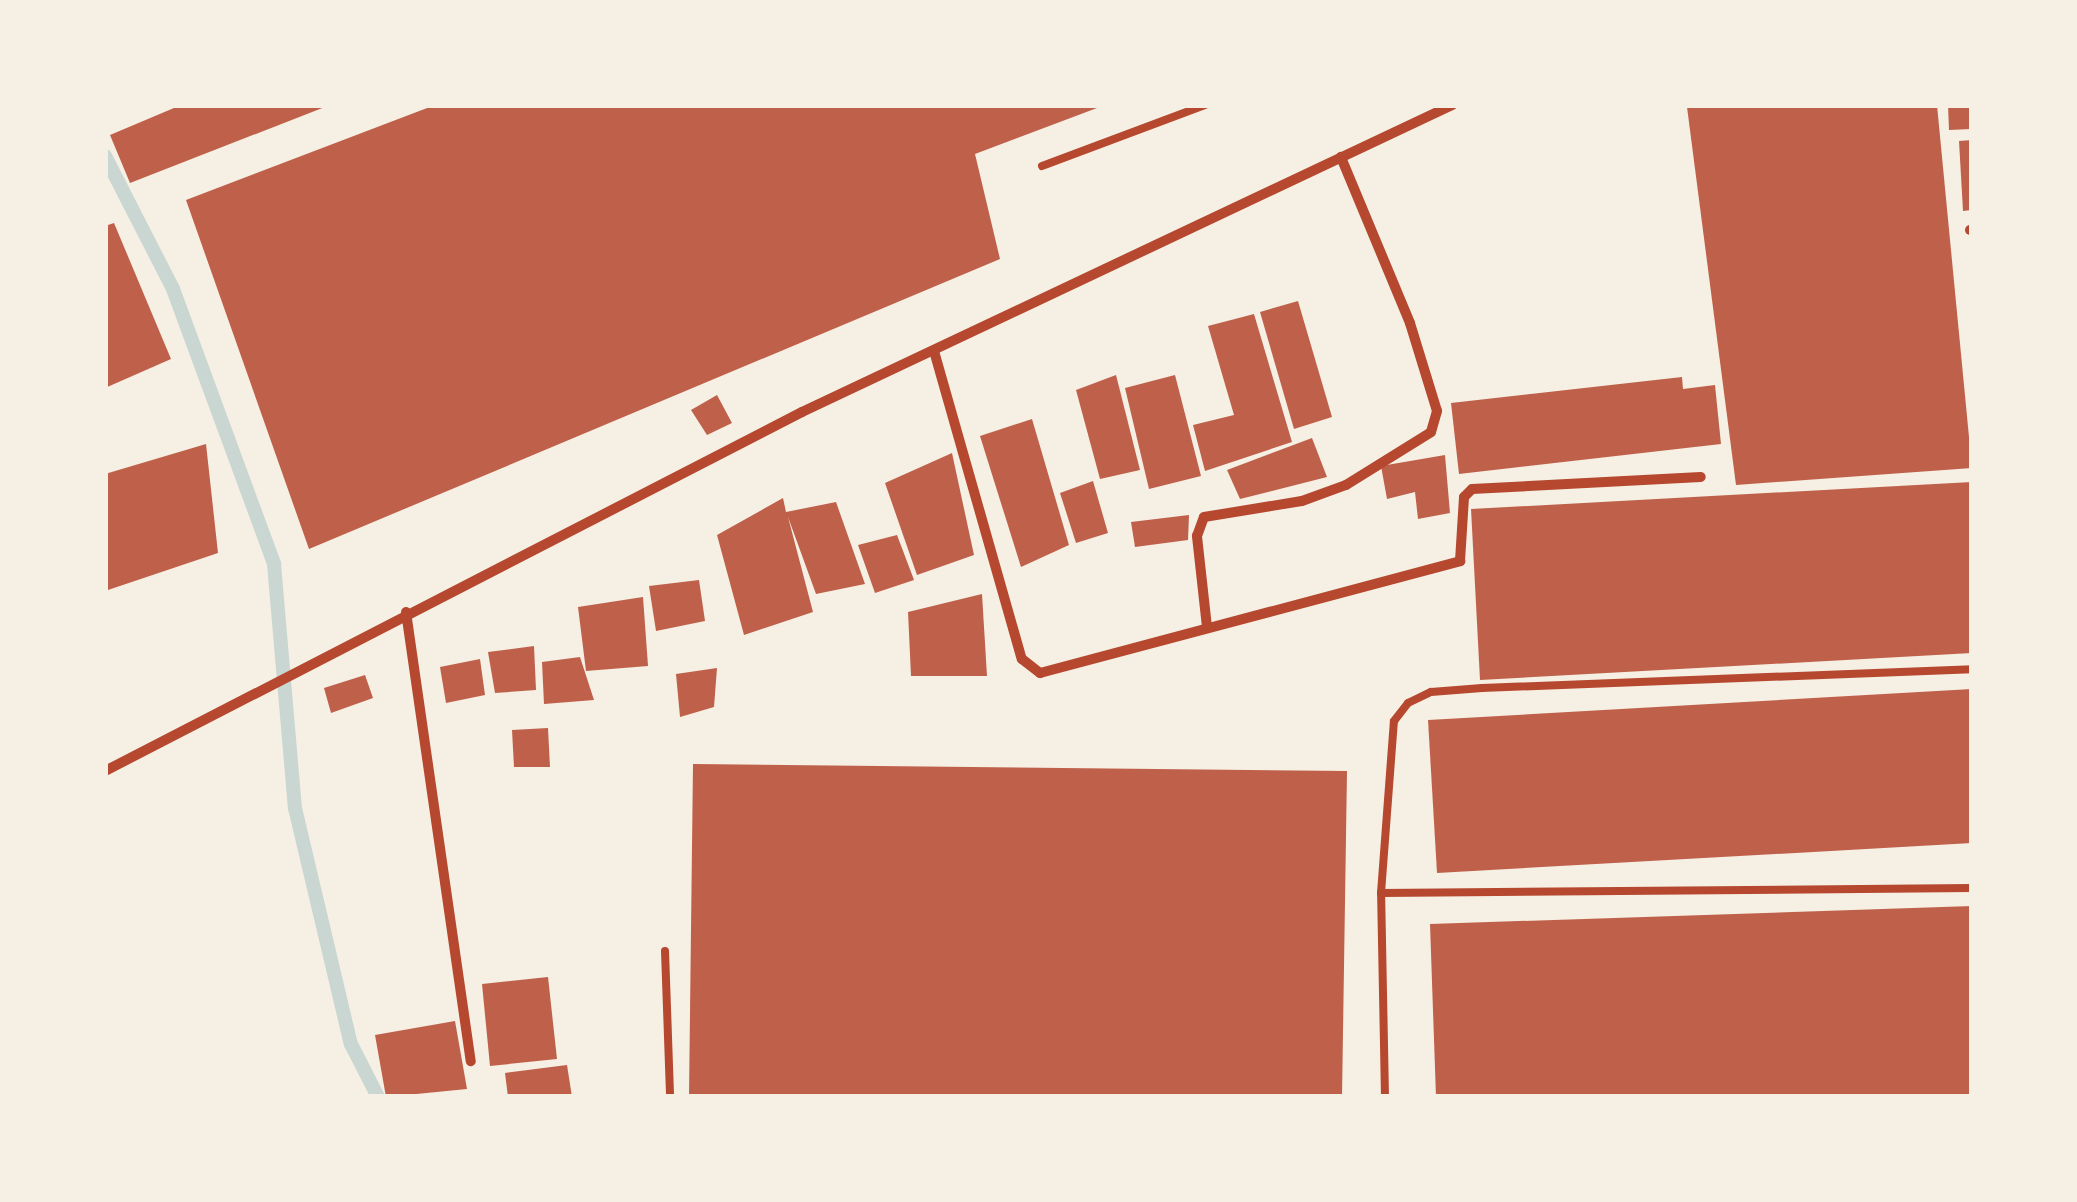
<!DOCTYPE html>
<style>
body{margin:0}
#map{position:relative;width:2077px;height:1202px;overflow:hidden;background:#f6efe4;font-family:Raleway,sans-serif}
div>[style]{position:absolute}
.stream>*{height:14px;margin:-7px;padding:0 7px;transform-origin:7px;border-radius:7px;background:#c9d6d2}
.building>*{inset:0;background:#bf614a}
.service>*{height:8px;margin:-4px;padding:0 4px;transform-origin:4px;border-radius:4px;background:#b5482f}
.minor>*{height:10px;margin:-5px;padding:0 5px;transform-origin:5px;border-radius:5px;background:#b5482f}
span{translate:-50% -50%;white-space:nowrap;text-align:center;line-height:1.15;-webkit-text-stroke:9px #f6efe4;paint-order:stroke}
.frame{position:absolute;inset:0;border:108px solid #f6efe4;pointer-events:none}
</style>
<div id="map">
<div class="stream">
<div style="left:105px;top:156px;width:149px;rotate:62.9deg"></div>
<div style="left:173px;top:289px;width:293px;rotate:69.8deg"></div>
<div style="left:274px;top:564px;width:245px;rotate:85.1deg"></div>
<div style="left:295px;top:808px;width:243px;rotate:76.7deg"></div>
<div style="left:351px;top:1044px;width:59px;rotate:63deg"></div>
</div>
<div class="building">
<div style="clip-path:polygon(181px 105px,330px 105px,130px 183px,110px 135px)"></div>
<div style="clip-path:polygon(435px 105px,1105px 105px,975px 154px,1000px 259px,309px 549px,186px 200px)"></div>
<div style="clip-path:polygon(1937px 105px,1972px 468px,1736px 485px,1687px 107px)"></div>
<div style="clip-path:polygon(1948px 105px,1972px 105px,1972px 129px,1949px 130px)"></div>
<div style="clip-path:polygon(1972px 140px,1972px 210px,1963px 211px,1959px 141px)"></div>
<div style="clip-path:polygon(114px 223px,171px 359px,105px 388px,105px 226px)"></div>
<div style="clip-path:polygon(1298px 301px,1332px 417px,1294px 429px,1260px 312px)"></div>
<div style="clip-path:polygon(1254px 314px,1292px 442px,1205px 471px,1193px 425px,1234px 415px,1208px 326px)"></div>
<div style="clip-path:polygon(1116px 375px,1140px 470px,1100px 479px,1076px 390px)"></div>
<div style="clip-path:polygon(1175px 375px,1201px 476px,1149px 489px,1125px 388px)"></div>
<div style="clip-path:polygon(1682px 377px,1683px 389px,1715px 385px,1721px 444px,1459px 474px,1451px 403px)"></div>
<div style="clip-path:polygon(717px 395px,732px 423px,707px 435px,691px 410px)"></div>
<div style="clip-path:polygon(1032px 419px,1069px 545px,1021px 567px,980px 436px)"></div>
<div style="clip-path:polygon(1312px 438px,1327px 477px,1240px 499px,1227px 470px)"></div>
<div style="clip-path:polygon(206px 444px,218px 553px,105px 591px,105px 474px)"></div>
<div style="clip-path:polygon(952px 453px,974px 555px,917px 575px,885px 483px)"></div>
<div style="clip-path:polygon(1445px 455px,1450px 513px,1418px 519px,1415px 492px,1387px 499px,1381px 466px)"></div>
<div style="clip-path:polygon(1093px 481px,1108px 533px,1076px 543px,1060px 493px)"></div>
<div style="clip-path:polygon(1972px 482px,1972px 653px,1480px 680px,1471px 509px)"></div>
<div style="clip-path:polygon(783px 498px,786px 512px,836px 502px,865px 584px,816px 594px,788px 517px,813px 612px,744px 635px,717px 535px)"></div>
<div style="clip-path:polygon(1189px 515px,1188px 540px,1135px 547px,1131px 522px)"></div>
<div style="clip-path:polygon(897px 535px,914px 580px,875px 593px,858px 545px)"></div>
<div style="clip-path:polygon(699px 580px,705px 621px,656px 631px,649px 586px)"></div>
<div style="clip-path:polygon(982px 594px,987px 676px,911px 676px,908px 612px)"></div>
<div style="clip-path:polygon(643px 597px,648px 666px,586px 671px,578px 607px)"></div>
<div style="clip-path:polygon(534px 646px,536px 690px,495px 693px,488px 652px)"></div>
<div style="clip-path:polygon(580px 657px,594px 700px,544px 704px,542px 662px)"></div>
<div style="clip-path:polygon(480px 659px,485px 695px,446px 703px,440px 667px)"></div>
<div style="clip-path:polygon(717px 668px,714px 707px,680px 717px,676px 674px)"></div>
<div style="clip-path:polygon(365px 675px,373px 698px,331px 713px,324px 688px)"></div>
<div style="clip-path:polygon(1972px 689px,1972px 843px,1437px 873px,1428px 720px)"></div>
<div style="clip-path:polygon(548px 728px,550px 767px,514px 767px,512px 730px)"></div>
<div style="clip-path:polygon(693px 764px,1347px 771px,1342px 1097px,689px 1097px)"></div>
<div style="clip-path:polygon(1972px 906px,1972px 1097px,1436px 1097px,1430px 924px)"></div>
<div style="clip-path:polygon(548px 977px,557px 1059px,490px 1066px,482px 984px)"></div>
<div style="clip-path:polygon(455px 1021px,467px 1089px,386px 1097px,375px 1035px)"></div>
<div style="clip-path:polygon(567px 1065px,572px 1097px,508px 1097px,505px 1073px)"></div>
</div>
<div class="service">
<div style="left:1042px;top:166px;width:174px;rotate:-20.5deg"></div>
<div style="left:1381px;top:893px;width:591px;rotate:-0.48deg"></div>
<div style="left:665px;top:951px;width:146px;rotate:88deg"></div>
<div style="left:1385px;top:1097px;width:204px;rotate:-91.1deg"></div>
<div style="left:1381px;top:893px;width:172px;rotate:-85.7deg"></div>
<div style="left:1394px;top:721px;width:23px;rotate:-52deg"></div>
<div style="left:1408px;top:703px;width:25px;rotate:-26deg"></div>
<div style="left:1431px;top:692px;width:51px;rotate:-4.5deg"></div>
<div style="left:1482px;top:688px;width:490px;rotate:-2.2deg"></div>
</div>
<div class="minor">
<div style="left:1970px;top:230px;width:2px"></div>
<div style="left:934px;top:351px;width:320px;rotate:74.1deg"></div>
<div style="left:1022px;top:659px;width:23px;rotate:38deg"></div>
<div style="left:1040px;top:673px;width:435px;rotate:-14.9deg"></div>
<div style="left:1460px;top:561px;width:64px;rotate:-86.4deg"></div>
<div style="left:1464px;top:497px;width:11px;rotate:-45deg"></div>
<div style="left:1472px;top:489px;width:229px;rotate:-3deg"></div>
<div style="left:406px;top:612px;width:454px;rotate:81.8deg"></div>
<div style="left:1207px;top:627px;width:92px;rotate:-96.3deg"></div>
<div style="left:1197px;top:536px;width:20px;rotate:-70deg"></div>
<div style="left:1204px;top:517px;width:99px;rotate:-9.3deg"></div>
<div style="left:1302px;top:501px;width:47px;rotate:-20deg"></div>
<div style="left:1346px;top:485px;width:100px;rotate:-31.9deg"></div>
<div style="left:1431px;top:432px;width:22px;rotate:-74deg"></div>
<div style="left:1437px;top:411px;width:92px;rotate:-107.1deg"></div>
<div style="left:1410px;top:323px;width:180px;rotate:-112.6deg"></div>
<div style="left:105px;top:771px;width:784px;rotate:-27.25deg"></div>
<div style="left:802px;top:412px;width:719px;rotate:-25.28deg"></div>
</div>
<div class="frame"></div>
</div>
